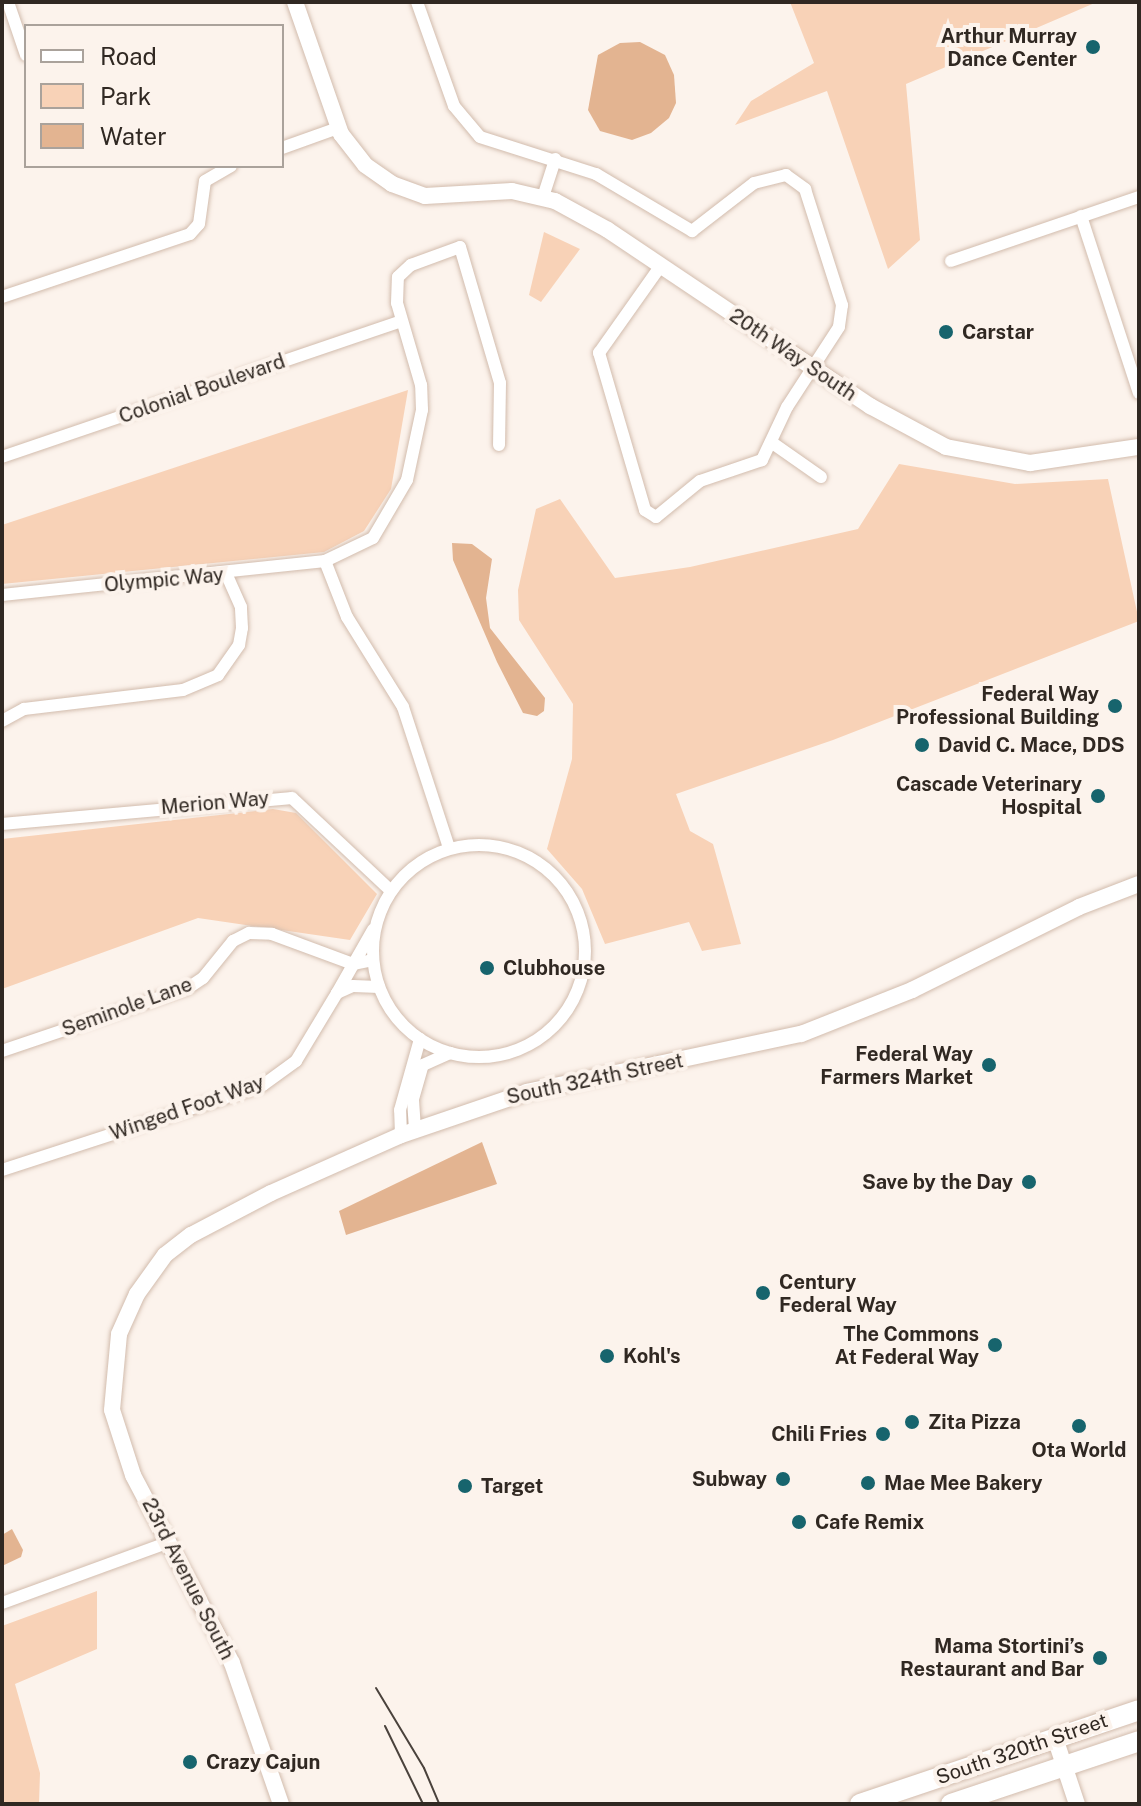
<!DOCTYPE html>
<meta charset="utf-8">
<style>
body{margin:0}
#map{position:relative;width:1141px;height:1806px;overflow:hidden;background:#fcf3ec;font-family:"Public Sans",sans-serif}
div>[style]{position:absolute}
.green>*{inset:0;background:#f8d2b7}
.water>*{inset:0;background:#e3b491}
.roads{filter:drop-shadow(0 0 2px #d2bcad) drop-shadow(0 0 2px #d2bcad)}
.minor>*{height:12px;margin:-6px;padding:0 6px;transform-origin:6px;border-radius:6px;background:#fff}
.minor>.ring{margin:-6px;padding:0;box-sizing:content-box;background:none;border:12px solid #fff;border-radius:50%}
.tertiary>*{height:16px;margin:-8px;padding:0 8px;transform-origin:8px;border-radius:8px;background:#fff}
.primary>*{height:20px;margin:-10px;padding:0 10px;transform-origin:10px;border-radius:10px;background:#fff}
.tram>*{height:2px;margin:-1px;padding:0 1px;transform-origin:1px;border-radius:1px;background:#4a423c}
.dots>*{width:22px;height:22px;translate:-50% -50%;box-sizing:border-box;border:4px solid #fcf3ec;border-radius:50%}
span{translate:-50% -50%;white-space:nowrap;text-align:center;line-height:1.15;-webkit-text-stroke:8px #fcf3ec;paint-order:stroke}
.poi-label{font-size:20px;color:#302822;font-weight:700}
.right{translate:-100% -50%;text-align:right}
.left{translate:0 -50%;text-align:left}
.street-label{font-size:20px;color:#302822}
.frame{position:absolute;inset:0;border:4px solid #302822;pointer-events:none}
.legend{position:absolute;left:24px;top:24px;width:260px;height:144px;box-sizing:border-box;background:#fcf3ec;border:2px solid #aaa29b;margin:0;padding:10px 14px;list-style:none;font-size:24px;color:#302822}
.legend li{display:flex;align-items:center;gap:16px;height:40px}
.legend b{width:40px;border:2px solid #aaa29b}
</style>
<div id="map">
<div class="green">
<div style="clip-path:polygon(790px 2px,1097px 2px,906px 84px,920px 240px,888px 269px,827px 91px,735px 125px,751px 101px,814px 63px)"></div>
<div style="clip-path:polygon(544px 232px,580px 249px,541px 302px,529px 295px)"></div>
<div style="clip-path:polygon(408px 390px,391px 489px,364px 531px,324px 552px,2px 584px,2px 525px)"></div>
<div style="clip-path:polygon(899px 464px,1015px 484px,1108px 479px,1139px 621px,833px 740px,676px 794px,690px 831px,713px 844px,741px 944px,702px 951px,689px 922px,605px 944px,582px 889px,547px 849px,572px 759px,573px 704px,519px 620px,518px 590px,536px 509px,560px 499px,615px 578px,690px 567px,858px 529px)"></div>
<div style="clip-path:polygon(273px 809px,296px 813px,377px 894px,350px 940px,198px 918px,2px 989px,2px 839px)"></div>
<div style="clip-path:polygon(97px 1591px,97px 1649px,15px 1684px,40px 1773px,39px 1804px,2px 1804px,2px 1626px)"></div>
</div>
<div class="water">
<div style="clip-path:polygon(640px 42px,665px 55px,674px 75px,676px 103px,669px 118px,651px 133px,632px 140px,600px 131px,588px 110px,598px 55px,620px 43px)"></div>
<div style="clip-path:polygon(452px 543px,472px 544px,492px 559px,486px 598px,490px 628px,545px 698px,544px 711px,537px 716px,523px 713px,497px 662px,453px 560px)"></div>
<div style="clip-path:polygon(482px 1142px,497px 1184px,346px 1235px,339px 1211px)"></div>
<div style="clip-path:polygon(12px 1529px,23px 1550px,21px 1557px,2px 1566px,2px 1535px)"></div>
</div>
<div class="roads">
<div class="minor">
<div style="left:8px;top:2px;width:56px;rotate:71.2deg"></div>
<div style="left:417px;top:2px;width:110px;rotate:70.4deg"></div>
<div style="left:454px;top:106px;width:40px;rotate:50deg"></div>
<div style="left:480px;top:137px;width:122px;rotate:17.7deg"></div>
<div style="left:596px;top:174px;width:112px;rotate:30.7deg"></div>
<div style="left:692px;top:231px;width:78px;rotate:-37.7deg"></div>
<div style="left:754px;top:183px;width:33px;rotate:-14deg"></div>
<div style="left:786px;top:175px;width:24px;rotate:36deg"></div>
<div style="left:805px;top:189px;width:122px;rotate:72.3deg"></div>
<div style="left:842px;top:305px;width:22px;rotate:98deg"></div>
<div style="left:839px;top:327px;width:95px;rotate:123deg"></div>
<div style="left:787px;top:407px;width:59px;rotate:115.3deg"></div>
<div style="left:762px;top:460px;width:65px;rotate:161.3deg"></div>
<div style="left:700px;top:481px;width:57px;rotate:140.7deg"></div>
<div style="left:656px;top:517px;width:13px;rotate:-148deg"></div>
<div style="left:645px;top:510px;width:164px;rotate:-106.3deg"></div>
<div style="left:599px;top:353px;width:105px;rotate:-54.7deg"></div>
<div style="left:282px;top:148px;width:59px;rotate:-19.7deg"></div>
<div style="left:543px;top:197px;width:40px;rotate:-72deg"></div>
<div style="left:1081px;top:216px;width:186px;rotate:71.9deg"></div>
<div style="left:951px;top:261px;width:199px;rotate:-18.8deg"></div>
<div style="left:2px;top:297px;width:198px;rotate:-18.5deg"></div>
<div style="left:190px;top:234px;width:13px;rotate:-48deg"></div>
<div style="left:199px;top:224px;width:43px;rotate:-82.1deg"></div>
<div style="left:205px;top:181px;width:30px;rotate:-30deg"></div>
<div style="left:771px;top:442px;width:61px;rotate:35deg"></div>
<div style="left:2px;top:457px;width:422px;rotate:-18.8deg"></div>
<div style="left:325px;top:561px;width:60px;rotate:68.6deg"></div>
<div style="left:347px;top:617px;width:106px;rotate:58.1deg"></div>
<div style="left:403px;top:707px;width:148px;rotate:71.9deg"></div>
<div style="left:2px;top:595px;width:325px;rotate:-6deg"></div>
<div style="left:325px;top:561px;width:53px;rotate:-25.6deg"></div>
<div style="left:373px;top:538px;width:67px;rotate:-59.6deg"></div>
<div style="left:407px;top:480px;width:72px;rotate:-77.9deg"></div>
<div style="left:422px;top:410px;width:25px;rotate:-92deg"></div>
<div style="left:421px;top:385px;width:85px;rotate:-106.3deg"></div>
<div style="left:397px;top:303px;width:26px;rotate:-88deg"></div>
<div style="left:398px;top:277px;width:18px;rotate:-43deg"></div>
<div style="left:411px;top:265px;width:52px;rotate:-20.2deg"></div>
<div style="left:460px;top:247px;width:142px;rotate:73.6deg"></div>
<div style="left:500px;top:383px;width:62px;rotate:90.9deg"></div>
<div style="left:2px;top:721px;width:25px;rotate:-29deg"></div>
<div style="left:24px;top:709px;width:160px;rotate:-6.8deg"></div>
<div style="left:183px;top:690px;width:38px;rotate:-23deg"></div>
<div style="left:218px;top:675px;width:37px;rotate:-55deg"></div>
<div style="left:239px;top:645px;width:17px;rotate:-80deg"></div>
<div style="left:242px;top:628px;width:21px;rotate:-93deg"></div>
<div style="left:241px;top:607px;width:35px;rotate:-114deg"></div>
<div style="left:2px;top:824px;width:291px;rotate:-5.1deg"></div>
<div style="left:292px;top:798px;width:136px;rotate:43.2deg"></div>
<div class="ring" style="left:373px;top:845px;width:200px;height:200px"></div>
<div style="left:337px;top:993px;width:73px;rotate:-60.3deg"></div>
<div style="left:2px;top:1051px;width:196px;rotate:-18.7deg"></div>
<div style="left:188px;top:988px;width:18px;rotate:-34deg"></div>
<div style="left:203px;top:978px;width:48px;rotate:-51deg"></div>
<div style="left:233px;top:941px;width:18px;rotate:-27deg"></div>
<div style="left:249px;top:933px;width:23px;rotate:2deg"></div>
<div style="left:272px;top:934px;width:86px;rotate:20.3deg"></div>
<div style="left:353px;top:964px;width:20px;rotate:-11deg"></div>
<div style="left:415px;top:1129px;width:30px;rotate:-94deg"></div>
<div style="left:413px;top:1099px;width:35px;rotate:-74deg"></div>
<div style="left:423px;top:1065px;width:30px;rotate:-24deg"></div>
<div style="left:401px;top:1135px;width:25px;rotate:-92deg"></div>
<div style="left:400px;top:1110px;width:74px;rotate:-74.3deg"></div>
<div style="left:2px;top:1170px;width:274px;rotate:-18deg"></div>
<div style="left:263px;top:1085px;width:41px;rotate:-36deg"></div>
<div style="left:296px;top:1061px;width:79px;rotate:-58.9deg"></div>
<div style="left:337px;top:993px;width:17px;rotate:-24deg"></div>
<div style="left:353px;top:986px;width:26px;rotate:2deg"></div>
<div style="left:2px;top:1603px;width:179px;rotate:-20deg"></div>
</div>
<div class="tertiary">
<div style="left:295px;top:2px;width:140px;rotate:70.8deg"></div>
<div style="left:341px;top:134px;width:39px;rotate:52deg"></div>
<div style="left:365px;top:165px;width:33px;rotate:35deg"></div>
<div style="left:392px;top:184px;width:35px;rotate:20deg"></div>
<div style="left:425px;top:196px;width:87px;rotate:-3.3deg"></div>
<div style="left:512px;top:191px;width:44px;rotate:13.1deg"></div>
<div style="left:555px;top:201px;width:60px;rotate:28.7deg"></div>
<div style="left:608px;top:230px;width:316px;rotate:33.9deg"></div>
<div style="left:870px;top:406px;width:86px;rotate:28.3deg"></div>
<div style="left:946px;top:447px;width:86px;rotate:10.8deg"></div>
<div style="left:1030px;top:463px;width:110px;rotate:-8.4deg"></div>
<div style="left:1055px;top:1738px;width:70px;rotate:71.6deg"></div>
<div style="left:281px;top:1804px;width:149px;rotate:-109.2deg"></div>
<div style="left:232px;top:1663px;width:212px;rotate:-117.8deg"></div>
<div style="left:133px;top:1475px;width:68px;rotate:-107.9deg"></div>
<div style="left:112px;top:1410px;width:76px;rotate:-84.7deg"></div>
<div style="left:119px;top:1334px;width:44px;rotate:-65.8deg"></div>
<div style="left:137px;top:1294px;width:48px;rotate:-54.3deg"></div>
<div style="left:165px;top:1255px;width:33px;rotate:-38deg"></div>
<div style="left:191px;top:1235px;width:90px;rotate:-27.7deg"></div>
<div style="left:271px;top:1193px;width:142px;rotate:-24deg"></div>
<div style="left:401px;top:1135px;width:133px;rotate:-18.8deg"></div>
<div style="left:527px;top:1092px;width:280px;rotate:-12deg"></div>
<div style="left:801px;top:1034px;width:119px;rotate:-21.6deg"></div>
<div style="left:912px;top:990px;width:186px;rotate:-26.4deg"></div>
<div style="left:1079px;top:907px;width:64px;rotate:-21deg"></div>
</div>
<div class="primary">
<div style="left:860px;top:1804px;width:294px;rotate:-18.6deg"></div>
<div style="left:951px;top:1804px;width:198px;rotate:-18.5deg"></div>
</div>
</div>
<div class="tram">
<div style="left:376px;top:1688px;width:93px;rotate:59deg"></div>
<div style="left:424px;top:1768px;width:39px;rotate:67deg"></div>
<div style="left:385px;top:1726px;width:87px;rotate:64deg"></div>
</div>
<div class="dots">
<div style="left:1093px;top:47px;background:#17646d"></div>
<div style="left:946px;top:332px;background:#17646d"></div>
<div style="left:1115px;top:706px;background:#17646d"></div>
<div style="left:922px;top:745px;background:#17646d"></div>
<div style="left:1098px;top:796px;background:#17646d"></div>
<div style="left:487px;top:968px;background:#17646d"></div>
<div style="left:989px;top:1065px;background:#17646d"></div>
<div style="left:1029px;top:1182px;background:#17646d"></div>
<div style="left:763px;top:1293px;background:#17646d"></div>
<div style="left:995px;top:1345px;background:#17646d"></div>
<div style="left:607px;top:1356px;background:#17646d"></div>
<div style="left:912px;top:1422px;background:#17646d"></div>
<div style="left:1079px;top:1426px;background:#17646d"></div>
<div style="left:883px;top:1434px;background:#17646d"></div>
<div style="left:783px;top:1479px;background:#17646d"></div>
<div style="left:868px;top:1483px;background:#17646d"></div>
<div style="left:465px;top:1486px;background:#17646d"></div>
<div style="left:799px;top:1522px;background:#17646d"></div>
<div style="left:1100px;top:1658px;background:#17646d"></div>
<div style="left:190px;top:1762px;background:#17646d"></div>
</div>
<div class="poi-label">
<span class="right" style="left:1077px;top:48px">Arthur Murray<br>Dance Center</span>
<span class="left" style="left:962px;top:332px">Carstar</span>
<span class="right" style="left:1099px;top:706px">Federal Way<br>Professional Building</span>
<span class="left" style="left:938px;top:745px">David C. Mace, DDS</span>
<span class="right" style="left:1082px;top:796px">Cascade Veterinary<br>Hospital</span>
<span class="left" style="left:503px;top:968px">Clubhouse</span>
<span class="right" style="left:973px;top:1066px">Federal Way<br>Farmers Market</span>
<span class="right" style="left:1013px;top:1182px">Save by the Day</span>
<span class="left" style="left:779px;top:1294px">Century<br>Federal Way</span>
<span class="right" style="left:979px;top:1346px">The Commons<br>At Federal Way</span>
<span class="left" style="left:623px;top:1356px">Kohl's</span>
<span class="left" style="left:928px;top:1422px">Zita Pizza</span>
<span class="right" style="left:867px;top:1434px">Chili Fries</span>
<span style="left:1079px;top:1450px">Ota World</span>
<span class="right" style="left:767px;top:1479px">Subway</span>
<span class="left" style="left:884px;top:1483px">Mae Mee Bakery</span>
<span class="left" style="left:481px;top:1486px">Target</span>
<span class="left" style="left:815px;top:1522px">Cafe Remix</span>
<span class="right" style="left:1084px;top:1658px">Mama Stortini’s<br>Restaurant and Bar</span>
<span class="left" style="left:206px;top:1762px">Crazy Cajun</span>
</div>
<div class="street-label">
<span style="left:793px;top:355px;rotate:34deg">20th Way South</span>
<span style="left:202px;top:389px;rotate:-19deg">Colonial Boulevard</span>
<span style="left:164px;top:580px;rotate:-5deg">Olympic Way</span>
<span style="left:215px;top:803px;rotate:-5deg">Merion Way</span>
<span style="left:127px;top:1007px;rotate:-20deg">Seminole Lane</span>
<span style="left:595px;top:1079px;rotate:-12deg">South 324th Street</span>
<span style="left:187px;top:1108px;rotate:-19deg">Winged Foot Way</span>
<span style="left:188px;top:1579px;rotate:63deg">23rd Avenue South</span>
<span style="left:1022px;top:1749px;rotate:-19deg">South 320th Street</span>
</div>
<div class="frame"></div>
<ul class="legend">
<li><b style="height:10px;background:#fff"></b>Road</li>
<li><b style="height:22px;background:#f8d2b7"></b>Park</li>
<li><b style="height:22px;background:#e3b491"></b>Water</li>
</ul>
</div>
